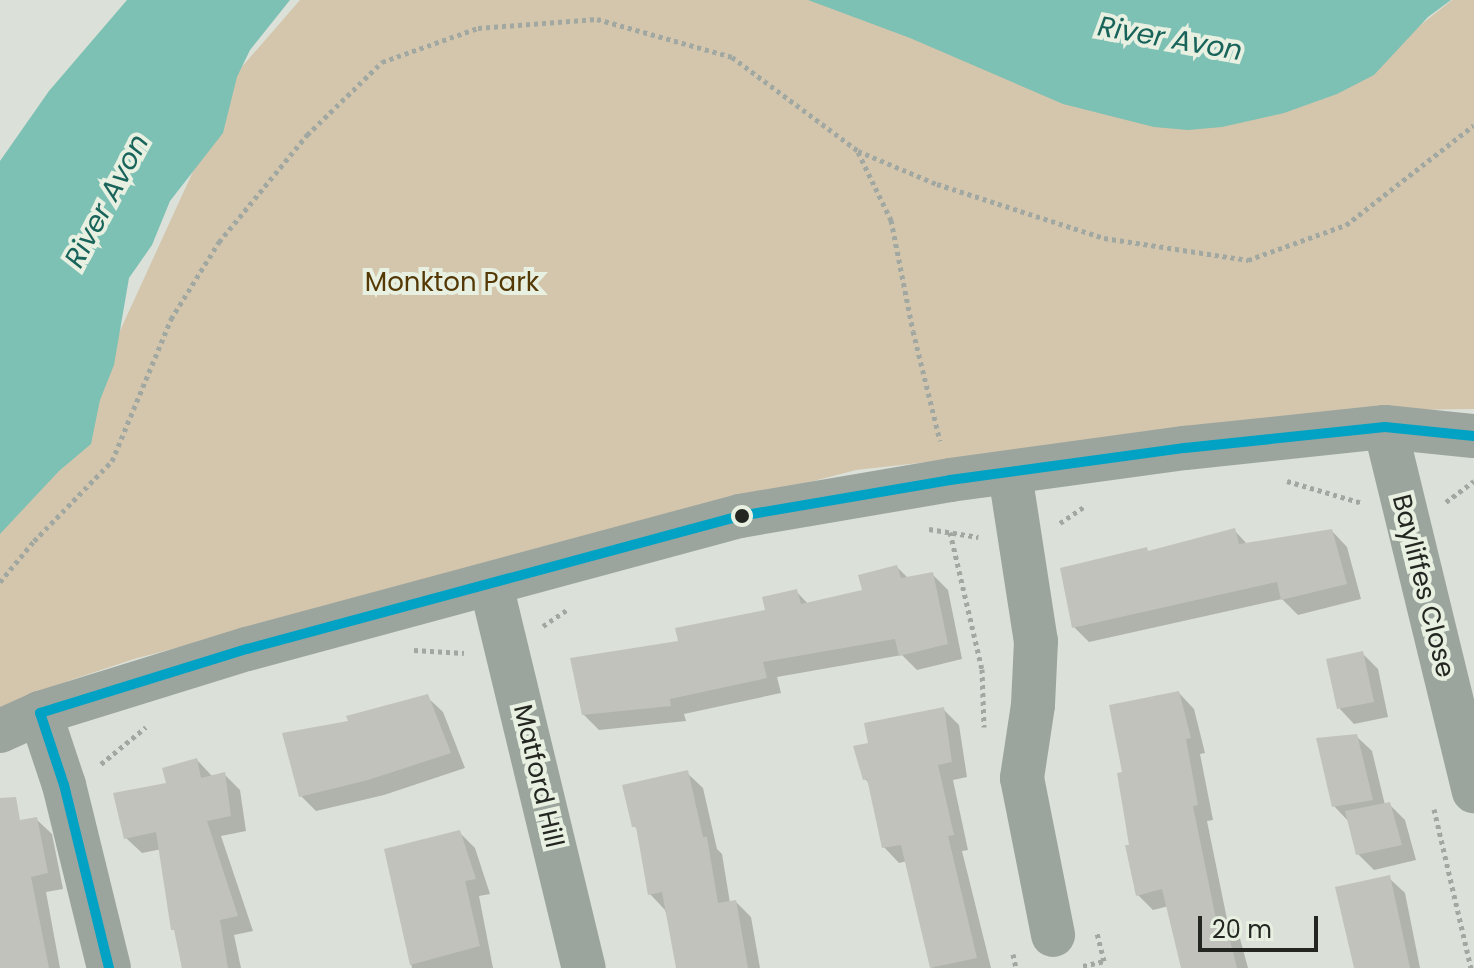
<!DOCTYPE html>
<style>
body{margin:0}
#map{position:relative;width:1474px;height:968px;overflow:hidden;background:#dbe0d8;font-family:Poppins,sans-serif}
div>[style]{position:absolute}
.green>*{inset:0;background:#d4c6ad}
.water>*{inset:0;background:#7dc0b4}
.shadow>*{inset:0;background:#0003}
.building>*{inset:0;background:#c1c2bc}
.path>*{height:5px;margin-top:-2.5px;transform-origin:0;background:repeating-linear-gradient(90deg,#a1a8a1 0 4px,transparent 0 8px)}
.minor>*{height:44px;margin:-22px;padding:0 22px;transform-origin:22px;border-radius:22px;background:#9ba59e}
.bus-1>*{height:10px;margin:-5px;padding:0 5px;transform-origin:5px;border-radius:5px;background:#02a2c5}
.dots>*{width:22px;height:22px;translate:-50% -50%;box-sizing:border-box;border:4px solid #e8f0e1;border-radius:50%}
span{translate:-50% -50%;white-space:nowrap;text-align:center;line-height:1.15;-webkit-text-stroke:8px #e8f0e1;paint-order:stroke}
.park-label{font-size:26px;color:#543805}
.street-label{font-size:26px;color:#242721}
.water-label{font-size:28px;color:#18645a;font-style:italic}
.scale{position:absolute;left:1198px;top:916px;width:120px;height:36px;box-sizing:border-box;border:4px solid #242721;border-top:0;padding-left:10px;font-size:24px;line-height:28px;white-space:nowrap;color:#242721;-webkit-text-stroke:6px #e8f0e1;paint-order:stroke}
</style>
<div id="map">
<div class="green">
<div style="clip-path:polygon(300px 0,831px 0,1346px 84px,1452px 0,1474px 0,1474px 409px,1399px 410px,856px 470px,134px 659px,68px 681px,0 711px,0 526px,113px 346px,240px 69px)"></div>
</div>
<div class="water">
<div style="clip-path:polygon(127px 0,290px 0,250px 50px,237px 77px,223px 133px,170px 201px,152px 245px,129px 278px,114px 365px,100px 400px,91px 444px,59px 471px,0 534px,0 161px,49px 91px)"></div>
<div style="clip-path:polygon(808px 0,1451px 0,1428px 17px,1374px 75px,1337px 94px,1284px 113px,1222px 127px,1188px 130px,1154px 127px,1063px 104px,910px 38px)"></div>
</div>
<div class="shadow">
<div style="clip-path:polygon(1234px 530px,1248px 545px,1332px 531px,1347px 547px,1361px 599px,1298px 615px,1282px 599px,1089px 642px,1074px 627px,1150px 553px)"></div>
<div style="clip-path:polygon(897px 567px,909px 579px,932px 574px,948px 590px,962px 659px,917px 670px,902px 655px,777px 677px,781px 693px,684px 714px,686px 721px,599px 730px,583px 714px,681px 643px,768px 612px,796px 591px,809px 605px,864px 591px)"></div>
<div style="clip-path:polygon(1362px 653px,1378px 669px,1388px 717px,1354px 724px,1339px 708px)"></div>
<div style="clip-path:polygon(1179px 693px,1194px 709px,1205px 753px,1200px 754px,1213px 820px,1207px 821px,1228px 924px,1239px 935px,1248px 968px,1183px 968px,1169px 906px,1153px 910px,1138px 895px,1124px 773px)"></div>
<div style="clip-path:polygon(427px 697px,443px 712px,465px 768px,384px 795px,316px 811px,301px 796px,351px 723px)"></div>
<div style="clip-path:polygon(943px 709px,959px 725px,967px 777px,953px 780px,968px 850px,962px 851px,991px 968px,932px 968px,907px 861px,899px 863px,884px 847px,870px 784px,865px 779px,870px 745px)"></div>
<div style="clip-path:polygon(1356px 736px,1372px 751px,1385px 805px,1389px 804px,1405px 820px,1416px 860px,1374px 870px,1358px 854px,1350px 823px,1334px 806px)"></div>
<div style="clip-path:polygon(197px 760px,212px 776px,225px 775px,240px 790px,246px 831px,221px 836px,253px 931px,234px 935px,241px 968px,182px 968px,162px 849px,142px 853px,126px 838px,169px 784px)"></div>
<div style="clip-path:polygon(687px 773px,703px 788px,717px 849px,722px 854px,730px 903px,736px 902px,751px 917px,760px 968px,684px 968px,665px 910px,650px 894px,639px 831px,634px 826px)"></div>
<div style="clip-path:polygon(36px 819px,52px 834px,63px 889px,46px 892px,60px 968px,0 968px,0 825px)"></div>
<div style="clip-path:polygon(460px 833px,475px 848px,490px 894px,479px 896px,493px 968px,412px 968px,386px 850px)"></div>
<div style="clip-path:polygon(1389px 878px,1405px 893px,1420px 968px,1359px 968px)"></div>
</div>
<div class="building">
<div style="clip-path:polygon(1235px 528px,1239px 544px,1332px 529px,1347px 584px,1281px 600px,1277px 582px,1072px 628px,1060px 568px,1147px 547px,1148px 551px)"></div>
<div style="clip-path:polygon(897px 565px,901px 578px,933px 572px,948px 644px,899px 656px,895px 639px,763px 662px,767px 678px,670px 699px,671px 706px,582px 715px,570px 658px,678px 641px,675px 628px,765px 610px,762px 597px,797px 589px,801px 604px,862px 590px,858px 575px)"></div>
<div style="clip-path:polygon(1363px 651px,1374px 702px,1337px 709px,1326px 659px)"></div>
<div style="clip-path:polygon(1179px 691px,1191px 738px,1186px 739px,1198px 805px,1193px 806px,1216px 919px,1224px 917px,1237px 968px,1181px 968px,1162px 889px,1136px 896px,1125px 845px,1129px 845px,1117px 773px,1122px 772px,1109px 705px)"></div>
<div style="clip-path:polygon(428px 694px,451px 753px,368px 780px,299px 797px,282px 733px,348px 721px,346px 716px)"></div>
<div style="clip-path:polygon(944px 707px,952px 762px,938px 765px,954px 835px,948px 836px,977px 958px,930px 968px,901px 845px,882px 848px,867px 779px,863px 780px,853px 746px,868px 743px,864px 723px)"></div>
<div style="clip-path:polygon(1357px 734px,1373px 800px,1332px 807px,1316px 738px)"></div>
<div style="clip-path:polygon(197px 758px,201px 778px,225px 772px,231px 816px,207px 821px,238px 916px,220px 920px,228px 968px,182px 968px,174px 930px,171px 930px,156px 832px,124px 839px,113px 793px,166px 783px,162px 768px)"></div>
<div style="clip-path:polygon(688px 770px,703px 837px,707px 837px,718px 903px,736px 900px,748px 968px,676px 968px,662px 892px,648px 895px,636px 827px,632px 827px,622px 785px)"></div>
<div style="clip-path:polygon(16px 797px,20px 820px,37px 817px,48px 873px,31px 877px,49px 968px,0 968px,0 798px)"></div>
<div style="clip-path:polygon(1390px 802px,1402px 845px,1356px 855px,1345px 811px)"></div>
<div style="clip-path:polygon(460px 830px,476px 879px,465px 881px,480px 946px,410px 965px,384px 849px)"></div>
<div style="clip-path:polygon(1390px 875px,1410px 968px,1354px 968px,1335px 887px)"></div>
</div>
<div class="path">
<div style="left:858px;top:152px;width:76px;rotate:64.1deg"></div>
<div style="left:891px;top:220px;width:113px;rotate:78.8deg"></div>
<div style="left:913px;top:331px;width:113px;rotate:76.2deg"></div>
<div style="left:1287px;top:481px;width:78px;rotate:16.3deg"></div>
<div style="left:1446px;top:502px;width:35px;rotate:-37deg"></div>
<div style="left:1060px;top:523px;width:30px;rotate:-34deg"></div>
<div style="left:929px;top:529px;width:50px;rotate:9.3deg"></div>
<div style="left:950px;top:532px;width:141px;rotate:76.9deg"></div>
<div style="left:982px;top:669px;width:58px;rotate:88deg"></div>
<div style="left:0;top:582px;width:53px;rotate:-50.3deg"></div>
<div style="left:34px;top:541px;width:112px;rotate:-45.7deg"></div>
<div style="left:112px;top:461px;width:154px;rotate:-67.4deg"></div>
<div style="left:171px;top:319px;width:91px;rotate:-58.1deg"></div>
<div style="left:219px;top:242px;width:139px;rotate:-50.6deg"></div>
<div style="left:307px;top:135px;width:105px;rotate:-44.2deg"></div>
<div style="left:382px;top:62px;width:102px;rotate:-19.5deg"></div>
<div style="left:478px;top:28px;width:119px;rotate:-4.3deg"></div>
<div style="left:597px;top:19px;width:140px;rotate:15.7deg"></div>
<div style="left:732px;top:57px;width:157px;rotate:36.7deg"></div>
<div style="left:858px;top:151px;width:86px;rotate:22.7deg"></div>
<div style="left:937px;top:184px;width:176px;rotate:17.9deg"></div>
<div style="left:1104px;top:238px;width:146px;rotate:8.7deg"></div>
<div style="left:1248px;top:260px;width:104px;rotate:-19.7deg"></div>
<div style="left:1346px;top:225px;width:162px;rotate:-38deg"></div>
<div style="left:543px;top:626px;width:30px;rotate:-34deg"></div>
<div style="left:414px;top:650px;width:50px;rotate:3.4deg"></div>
<div style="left:101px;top:764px;width:58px;rotate:-39.4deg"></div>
<div style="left:1434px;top:809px;width:163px;rotate:76.9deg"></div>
<div style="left:1013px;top:954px;width:14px;rotate:78deg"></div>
<div style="left:1083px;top:966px;width:22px;rotate:-13deg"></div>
<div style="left:1104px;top:961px;width:29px;rotate:-104deg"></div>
</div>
<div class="minor">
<div style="left:1385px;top:427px;width:375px;rotate:76.3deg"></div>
<div style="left:1010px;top:474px;width:169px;rotate:81.2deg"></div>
<div style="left:1036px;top:641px;width:64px;rotate:92.7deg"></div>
<div style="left:1033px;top:705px;width:74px;rotate:98.6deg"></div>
<div style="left:1022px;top:778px;width:160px;rotate:78.8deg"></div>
<div style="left:491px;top:585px;width:394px;rotate:76.4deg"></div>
<div style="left:40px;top:713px;width:76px;rotate:71.6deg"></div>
<div style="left:64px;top:785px;width:188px;rotate:76.2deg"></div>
<div style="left:0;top:731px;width:44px;rotate:-24.2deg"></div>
<div style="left:40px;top:713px;width:217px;rotate:-17.2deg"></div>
<div style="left:247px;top:649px;width:511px;rotate:-15.1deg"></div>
<div style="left:740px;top:516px;width:213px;rotate:-9.7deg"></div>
<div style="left:950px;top:480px;width:237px;rotate:-7.8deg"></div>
<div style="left:1185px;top:448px;width:201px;rotate:-6deg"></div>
<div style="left:1385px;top:427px;width:89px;rotate:5.8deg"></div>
</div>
<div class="bus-1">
<div style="left:109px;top:968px;width:188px;rotate:-103.8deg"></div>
<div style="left:64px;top:785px;width:76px;rotate:-108.4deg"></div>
<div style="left:40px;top:713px;width:217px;rotate:-17.2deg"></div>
<div style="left:247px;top:649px;width:511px;rotate:-15.1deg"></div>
<div style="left:740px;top:516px;width:213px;rotate:-9.7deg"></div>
<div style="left:950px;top:480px;width:237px;rotate:-7.8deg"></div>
<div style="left:1185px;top:448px;width:201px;rotate:-6deg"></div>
<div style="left:1385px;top:427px;width:89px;rotate:5.8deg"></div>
</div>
<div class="dots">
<div style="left:742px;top:516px;background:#242721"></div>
</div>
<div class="park-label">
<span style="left:452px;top:283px">Monkton Park</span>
</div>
<div class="street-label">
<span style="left:1423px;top:586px;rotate:76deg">Bayliffes Close</span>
<span style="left:538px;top:776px;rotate:77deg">Matford Hill</span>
</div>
<div class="water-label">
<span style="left:1170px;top:39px;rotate:10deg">River Avon</span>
<span style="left:107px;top:201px;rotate:-62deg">River Avon</span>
</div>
<div class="scale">20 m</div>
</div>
